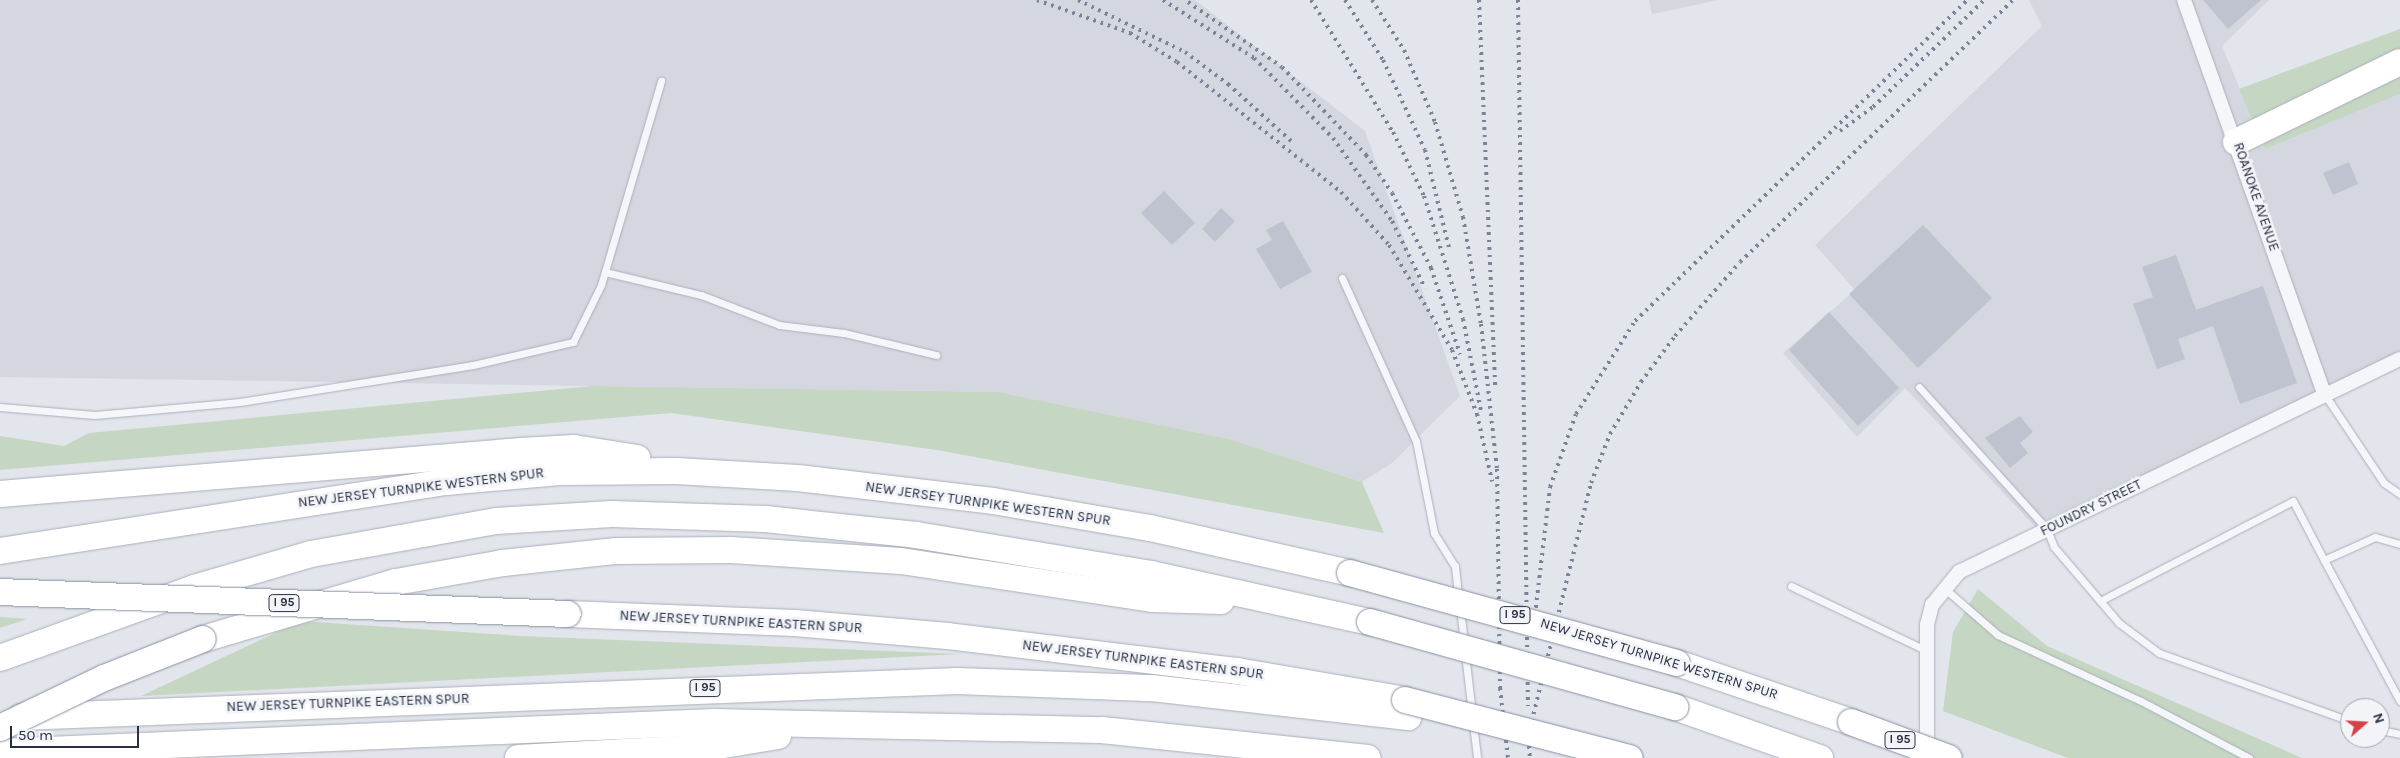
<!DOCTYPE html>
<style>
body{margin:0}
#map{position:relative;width:2400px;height:758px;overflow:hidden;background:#e2e5eb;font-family:Karla,sans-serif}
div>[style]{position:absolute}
.built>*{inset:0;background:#d4d7e0}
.green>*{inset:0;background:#c5d6c3}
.building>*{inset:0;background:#bfc3cf}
.roads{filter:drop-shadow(0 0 1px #aaafb9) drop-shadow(0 0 1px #aaafb9)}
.service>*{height:7px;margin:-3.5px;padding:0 3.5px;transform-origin:3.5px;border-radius:3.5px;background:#f5f6f9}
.minor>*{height:14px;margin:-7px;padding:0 7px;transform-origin:7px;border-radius:7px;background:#f5f6f9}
.motorway>*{height:26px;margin:-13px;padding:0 13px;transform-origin:13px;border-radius:13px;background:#fff}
.rail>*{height:4px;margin-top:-2px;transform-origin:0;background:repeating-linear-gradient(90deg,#7a8296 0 2.5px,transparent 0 7.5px)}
.bridges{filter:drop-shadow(0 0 1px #8890a3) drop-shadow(0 0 1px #8890a3)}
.motorway-bridge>*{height:26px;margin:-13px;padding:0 13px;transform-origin:13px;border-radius:13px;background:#fff}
span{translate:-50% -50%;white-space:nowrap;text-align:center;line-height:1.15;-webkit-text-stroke:5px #f2f4f8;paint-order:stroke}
.shield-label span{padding:1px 4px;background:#f2f4f8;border:1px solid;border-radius:4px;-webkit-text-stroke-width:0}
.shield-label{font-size:12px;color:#293045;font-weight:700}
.street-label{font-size:14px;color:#293045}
.north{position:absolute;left:2340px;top:698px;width:50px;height:50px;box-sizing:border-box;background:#f2f4f8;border:1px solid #a2a6b0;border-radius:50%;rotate:71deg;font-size:14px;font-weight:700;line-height:20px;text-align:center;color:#293045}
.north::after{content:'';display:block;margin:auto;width:18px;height:22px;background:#d74146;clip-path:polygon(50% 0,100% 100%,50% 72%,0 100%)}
.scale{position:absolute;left:10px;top:726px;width:129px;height:22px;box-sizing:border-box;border:2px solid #293045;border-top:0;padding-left:6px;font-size:15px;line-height:18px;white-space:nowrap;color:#293045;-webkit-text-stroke:4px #f2f4f8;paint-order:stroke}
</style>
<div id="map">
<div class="built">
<div style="clip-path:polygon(0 0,1195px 0,1365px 131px,1460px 396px,1392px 463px,1362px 482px,1229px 439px,998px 392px,0 377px)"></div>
<div style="clip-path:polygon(1649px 0,1719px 0,1652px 14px)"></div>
<div style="clip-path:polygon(2029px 0,2269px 0,2222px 46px,2265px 149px,2400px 94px,2400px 357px,2039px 531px,1905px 388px,1857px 437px,1783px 353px,1855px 290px,1815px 245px,2042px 26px)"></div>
</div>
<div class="green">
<div style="clip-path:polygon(2400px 29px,2400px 94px,2265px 149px,2239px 89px)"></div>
<div style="clip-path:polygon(593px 386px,998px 392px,1229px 439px,1362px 482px,1384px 533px,937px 450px,671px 413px,0 470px,0 436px,64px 446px,89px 433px)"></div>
<div style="clip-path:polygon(1978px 589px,2047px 646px,2302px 758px,2068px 758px,1943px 711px,1953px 632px)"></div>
<div style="clip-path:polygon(0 617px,27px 619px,0 628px)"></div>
<div style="clip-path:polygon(301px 621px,520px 636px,960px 654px,141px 696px)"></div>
</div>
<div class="building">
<div style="clip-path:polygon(2203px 0,2261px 0,2228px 29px)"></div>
<div style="clip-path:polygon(2349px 162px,2358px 184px,2333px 195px,2323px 173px)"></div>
<div style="clip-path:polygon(1164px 191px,1195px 223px,1172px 245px,1141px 213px)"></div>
<div style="clip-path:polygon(1221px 208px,1235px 221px,1215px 242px,1202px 229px)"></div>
<div style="clip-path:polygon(1283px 221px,1312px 272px,1280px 289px,1256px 249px,1272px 240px,1266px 230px)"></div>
<div style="clip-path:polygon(1923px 225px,1992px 298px,1918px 368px,1849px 294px)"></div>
<div style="clip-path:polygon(2176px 255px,2196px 310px,2263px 286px,2297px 383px,2240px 404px,2213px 326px,2178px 339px,2185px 359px,2157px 369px,2133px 304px,2153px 297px,2142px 267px)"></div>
<div style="clip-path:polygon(1829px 312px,1899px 388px,1858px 426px,1789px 350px)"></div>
<div style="clip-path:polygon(2020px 416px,2033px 432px,2020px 443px,2028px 453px,2010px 468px,1985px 438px)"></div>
</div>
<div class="roads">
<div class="service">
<div style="left:605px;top:272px;width:99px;rotate:13.5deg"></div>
<div style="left:701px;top:295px;width:84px;rotate:21deg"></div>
<div style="left:779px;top:325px;width:65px;rotate:7deg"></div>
<div style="left:844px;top:333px;width:95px;rotate:13.4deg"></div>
<div style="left:1342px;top:278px;width:179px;rotate:65.6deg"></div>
<div style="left:1416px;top:441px;width:94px;rotate:78.9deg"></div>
<div style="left:1434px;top:533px;width:39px;rotate:58deg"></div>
<div style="left:1455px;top:566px;width:30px;rotate:84deg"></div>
<div style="left:1919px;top:387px;width:191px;rotate:48deg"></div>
<div style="left:2047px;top:529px;width:19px;rotate:69deg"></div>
<div style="left:2054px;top:547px;width:100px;rotate:49.5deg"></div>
<div style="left:2119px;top:623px;width:50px;rotate:36.9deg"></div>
<div style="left:2159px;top:653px;width:203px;rotate:19.6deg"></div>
<div style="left:2325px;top:395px;width:106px;rotate:56.2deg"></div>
<div style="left:2384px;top:483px;width:19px;rotate:35deg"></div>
<div style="left:0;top:407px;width:95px;rotate:4.8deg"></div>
<div style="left:95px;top:415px;width:146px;rotate:-5.1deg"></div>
<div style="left:240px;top:402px;width:236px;rotate:-9deg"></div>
<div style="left:473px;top:365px;width:103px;rotate:-13deg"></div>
<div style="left:573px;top:342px;width:64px;rotate:-63.8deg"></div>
<div style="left:601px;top:285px;width:213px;rotate:-73.6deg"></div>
<div style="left:2324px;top:560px;width:160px;rotate:61.7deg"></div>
<div style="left:1791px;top:586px;width:148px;rotate:25.5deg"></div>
<div style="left:1944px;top:588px;width:72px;rotate:41deg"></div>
<div style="left:1998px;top:635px;width:157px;rotate:24.8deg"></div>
<div style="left:2141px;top:701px;width:122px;rotate:27.8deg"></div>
<div style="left:2100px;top:601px;width:217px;rotate:-27.4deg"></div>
<div style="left:2293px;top:501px;width:67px;rotate:62.3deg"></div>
<div style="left:2324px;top:560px;width:56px;rotate:-24.3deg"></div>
<div style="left:2375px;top:537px;width:26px;rotate:16deg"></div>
<div style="left:1460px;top:609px;width:34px;rotate:83deg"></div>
<div style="left:1465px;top:654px;width:59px;rotate:83.2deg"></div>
<div style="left:1473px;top:724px;width:34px;rotate:83deg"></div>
<div style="left:2380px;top:730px;width:20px;rotate:11deg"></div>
</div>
<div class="minor">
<div style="left:2184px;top:0;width:419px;rotate:70.4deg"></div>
<div style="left:1927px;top:754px;width:129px;rotate:-90deg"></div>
<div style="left:1927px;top:625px;width:21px;rotate:-76deg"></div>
<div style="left:1932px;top:605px;width:43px;rotate:-50.7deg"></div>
<div style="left:1959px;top:572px;width:490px;rotate:-25.8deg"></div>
</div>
<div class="motorway">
<div style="left:2236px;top:142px;width:182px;rotate:-26deg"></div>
<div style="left:0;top:494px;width:523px;rotate:-4.72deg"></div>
<div style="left:521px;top:451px;width:53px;rotate:-3.2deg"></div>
<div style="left:574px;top:448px;width:64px;rotate:9deg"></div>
<div style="left:0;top:551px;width:451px;rotate:-8.8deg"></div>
<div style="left:446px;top:482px;width:114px;rotate:-5deg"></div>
<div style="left:560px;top:472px;width:116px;rotate:-0.5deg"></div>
<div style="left:676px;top:471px;width:122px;rotate:3.3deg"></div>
<div style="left:798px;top:478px;width:196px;rotate:6.7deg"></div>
<div style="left:993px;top:501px;width:159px;rotate:9.8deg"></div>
<div style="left:1150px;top:528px;width:205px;rotate:12.7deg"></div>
<div style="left:568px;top:614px;width:227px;rotate:2.3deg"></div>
<div style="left:795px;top:623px;width:153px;rotate:4.9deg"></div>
<div style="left:947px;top:636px;width:292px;rotate:6.9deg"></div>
<div style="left:1237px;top:671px;width:170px;rotate:9.8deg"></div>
<div style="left:203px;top:639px;width:201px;rotate:-16.5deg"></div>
<div style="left:396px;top:582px;width:109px;rotate:-10.1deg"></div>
<div style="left:503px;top:563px;width:114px;rotate:-6.1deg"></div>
<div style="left:616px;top:551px;width:115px;rotate:-0.5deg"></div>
<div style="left:731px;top:550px;width:170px;rotate:3.7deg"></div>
<div style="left:901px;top:561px;width:254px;rotate:8.6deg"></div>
<div style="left:1152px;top:599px;width:69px;rotate:1.7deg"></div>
<div style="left:0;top:658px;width:206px;rotate:-19.8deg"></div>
<div style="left:194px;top:588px;width:122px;rotate:-16.2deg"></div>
<div style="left:311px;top:554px;width:188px;rotate:-10.1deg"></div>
<div style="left:496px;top:521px;width:116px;rotate:-3.5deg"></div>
<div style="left:612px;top:514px;width:153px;rotate:1.9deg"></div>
<div style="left:765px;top:519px;width:152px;rotate:6deg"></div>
<div style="left:916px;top:535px;width:238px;rotate:9.4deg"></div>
<div style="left:1151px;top:574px;width:224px;rotate:12.4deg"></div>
<div style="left:1677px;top:663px;width:184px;rotate:18.7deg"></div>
<div style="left:1675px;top:707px;width:154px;rotate:19.4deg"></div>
<div style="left:21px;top:717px;width:937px;rotate:-2.2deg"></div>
<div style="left:957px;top:681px;width:195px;rotate:2.1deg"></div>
<div style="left:1152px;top:688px;width:258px;rotate:6.5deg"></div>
<div style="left:0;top:752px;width:715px;rotate:-2.41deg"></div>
<div style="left:714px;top:722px;width:388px;rotate:1.2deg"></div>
<div style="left:1102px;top:730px;width:267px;rotate:6deg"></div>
<div style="left:518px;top:758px;width:194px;rotate:-3.2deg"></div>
<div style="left:712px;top:747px;width:67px;rotate:-9.5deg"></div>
</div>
</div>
<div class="rail">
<div style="left:1037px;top:0;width:99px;rotate:19.5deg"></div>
<div style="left:1130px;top:33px;width:55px;rotate:31.7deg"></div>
<div style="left:1177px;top:62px;width:209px;rotate:38.4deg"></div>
<div style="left:1341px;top:192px;width:72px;rotate:47.8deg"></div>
<div style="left:1389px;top:245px;width:122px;rotate:59deg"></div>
<div style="left:1452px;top:350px;width:69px;rotate:68.7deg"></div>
<div style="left:1477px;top:414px;width:69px;rotate:77.4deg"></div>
<div style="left:1078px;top:0;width:119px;rotate:25.9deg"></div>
<div style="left:1185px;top:52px;width:54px;rotate:36.7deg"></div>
<div style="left:1228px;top:84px;width:85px;rotate:42.1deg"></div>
<div style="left:1163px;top:0;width:108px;rotate:32.5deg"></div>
<div style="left:1254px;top:58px;width:112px;rotate:45.4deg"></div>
<div style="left:1333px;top:138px;width:102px;rotate:54.6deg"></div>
<div style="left:1392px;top:221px;width:75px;rotate:63.8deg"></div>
<div style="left:1311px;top:0;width:155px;rotate:58.2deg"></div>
<div style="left:1393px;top:132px;width:71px;rotate:64.2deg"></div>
<div style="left:1424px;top:196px;width:129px;rotate:72.4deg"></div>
<div style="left:1463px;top:319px;width:94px;rotate:78.9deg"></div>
<div style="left:1345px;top:0;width:71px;rotate:57.7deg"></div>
<div style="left:1383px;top:60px;width:99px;rotate:65deg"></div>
<div style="left:1425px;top:150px;width:101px;rotate:76.2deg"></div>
<div style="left:1372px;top:0;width:59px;rotate:57.4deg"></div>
<div style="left:1404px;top:50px;width:78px;rotate:66.7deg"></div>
<div style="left:1435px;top:122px;width:99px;rotate:73.6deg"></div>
<div style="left:1463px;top:217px;width:109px;rotate:80.5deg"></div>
<div style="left:1481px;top:324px;width:146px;rotate:83.7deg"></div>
<div style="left:1497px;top:469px;width:219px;rotate:89.2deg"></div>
<div style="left:1500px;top:688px;width:70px;rotate:83.5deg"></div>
<div style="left:1479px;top:0;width:386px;rotate:87.6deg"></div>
<div style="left:1518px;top:0;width:706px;rotate:89.19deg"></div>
<div style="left:1188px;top:2px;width:114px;rotate:34.7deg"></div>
<div style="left:1282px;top:67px;width:122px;rotate:46.3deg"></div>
<div style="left:1366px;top:155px;width:46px;rotate:55.6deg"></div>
<div style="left:1392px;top:193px;width:85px;rotate:62.5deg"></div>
<div style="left:1431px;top:268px;width:91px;rotate:71.4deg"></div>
<div style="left:1840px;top:131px;width:41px;rotate:-36deg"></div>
<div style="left:1873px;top:107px;width:154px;rotate:-43.9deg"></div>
<div style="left:1535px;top:615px;width:129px;rotate:-83.3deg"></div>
<div style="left:1550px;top:487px;width:77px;rotate:-70.4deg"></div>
<div style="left:1576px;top:414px;width:110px;rotate:-57.6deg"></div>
<div style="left:1635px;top:321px;width:462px;rotate:-44deg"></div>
<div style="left:1528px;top:731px;width:27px;rotate:86deg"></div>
<div style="left:1528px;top:736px;width:261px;rotate:-76deg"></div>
<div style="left:1591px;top:483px;width:53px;rotate:-68.8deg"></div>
<div style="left:1610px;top:434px;width:61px;rotate:-59.2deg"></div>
<div style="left:1641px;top:382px;width:57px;rotate:-53.5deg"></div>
<div style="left:1675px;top:336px;width:98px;rotate:-48.7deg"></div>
<div style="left:1740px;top:262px;width:378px;rotate:-43.8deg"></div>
</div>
<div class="bridges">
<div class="motorway-bridge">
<div style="left:1350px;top:573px;width:339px;rotate:15.4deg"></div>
<div style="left:0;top:592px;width:568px;rotate:2.22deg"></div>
<div style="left:1370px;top:622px;width:317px;rotate:15.6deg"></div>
<div style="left:1405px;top:700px;width:232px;rotate:14.5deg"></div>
<div style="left:1851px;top:722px;width:104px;rotate:20.2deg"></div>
<div style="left:0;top:728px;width:115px;rotate:-25.7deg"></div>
<div style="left:104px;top:678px;width:106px;rotate:-21.5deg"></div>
</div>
</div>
<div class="shield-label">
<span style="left:284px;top:603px">I 95</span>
<span style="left:1515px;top:615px">I 95</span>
<span style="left:705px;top:688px">I 95</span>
<span style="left:1900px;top:740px">I 95</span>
</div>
<div class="street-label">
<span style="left:2256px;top:197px;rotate:71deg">ROANOKE AVENUE</span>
<span style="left:421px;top:488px;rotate:-7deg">NEW JERSEY TURNPIKE WESTERN SPUR</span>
<span style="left:988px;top:504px;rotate:8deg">NEW JERSEY TURNPIKE WESTERN SPUR</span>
<span style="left:2091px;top:508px;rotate:-26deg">FOUNDRY STREET</span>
<span style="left:741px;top:622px;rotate:3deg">NEW JERSEY TURNPIKE EASTERN SPUR</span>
<span style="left:1659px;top:659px;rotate:17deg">NEW JERSEY TURNPIKE WESTERN SPUR</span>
<span style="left:1143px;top:660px;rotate:7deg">NEW JERSEY TURNPIKE EASTERN SPUR</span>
<span style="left:348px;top:703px;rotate:-2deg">NEW JERSEY TURNPIKE EASTERN SPUR</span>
</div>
<div class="north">N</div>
<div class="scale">50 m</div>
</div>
